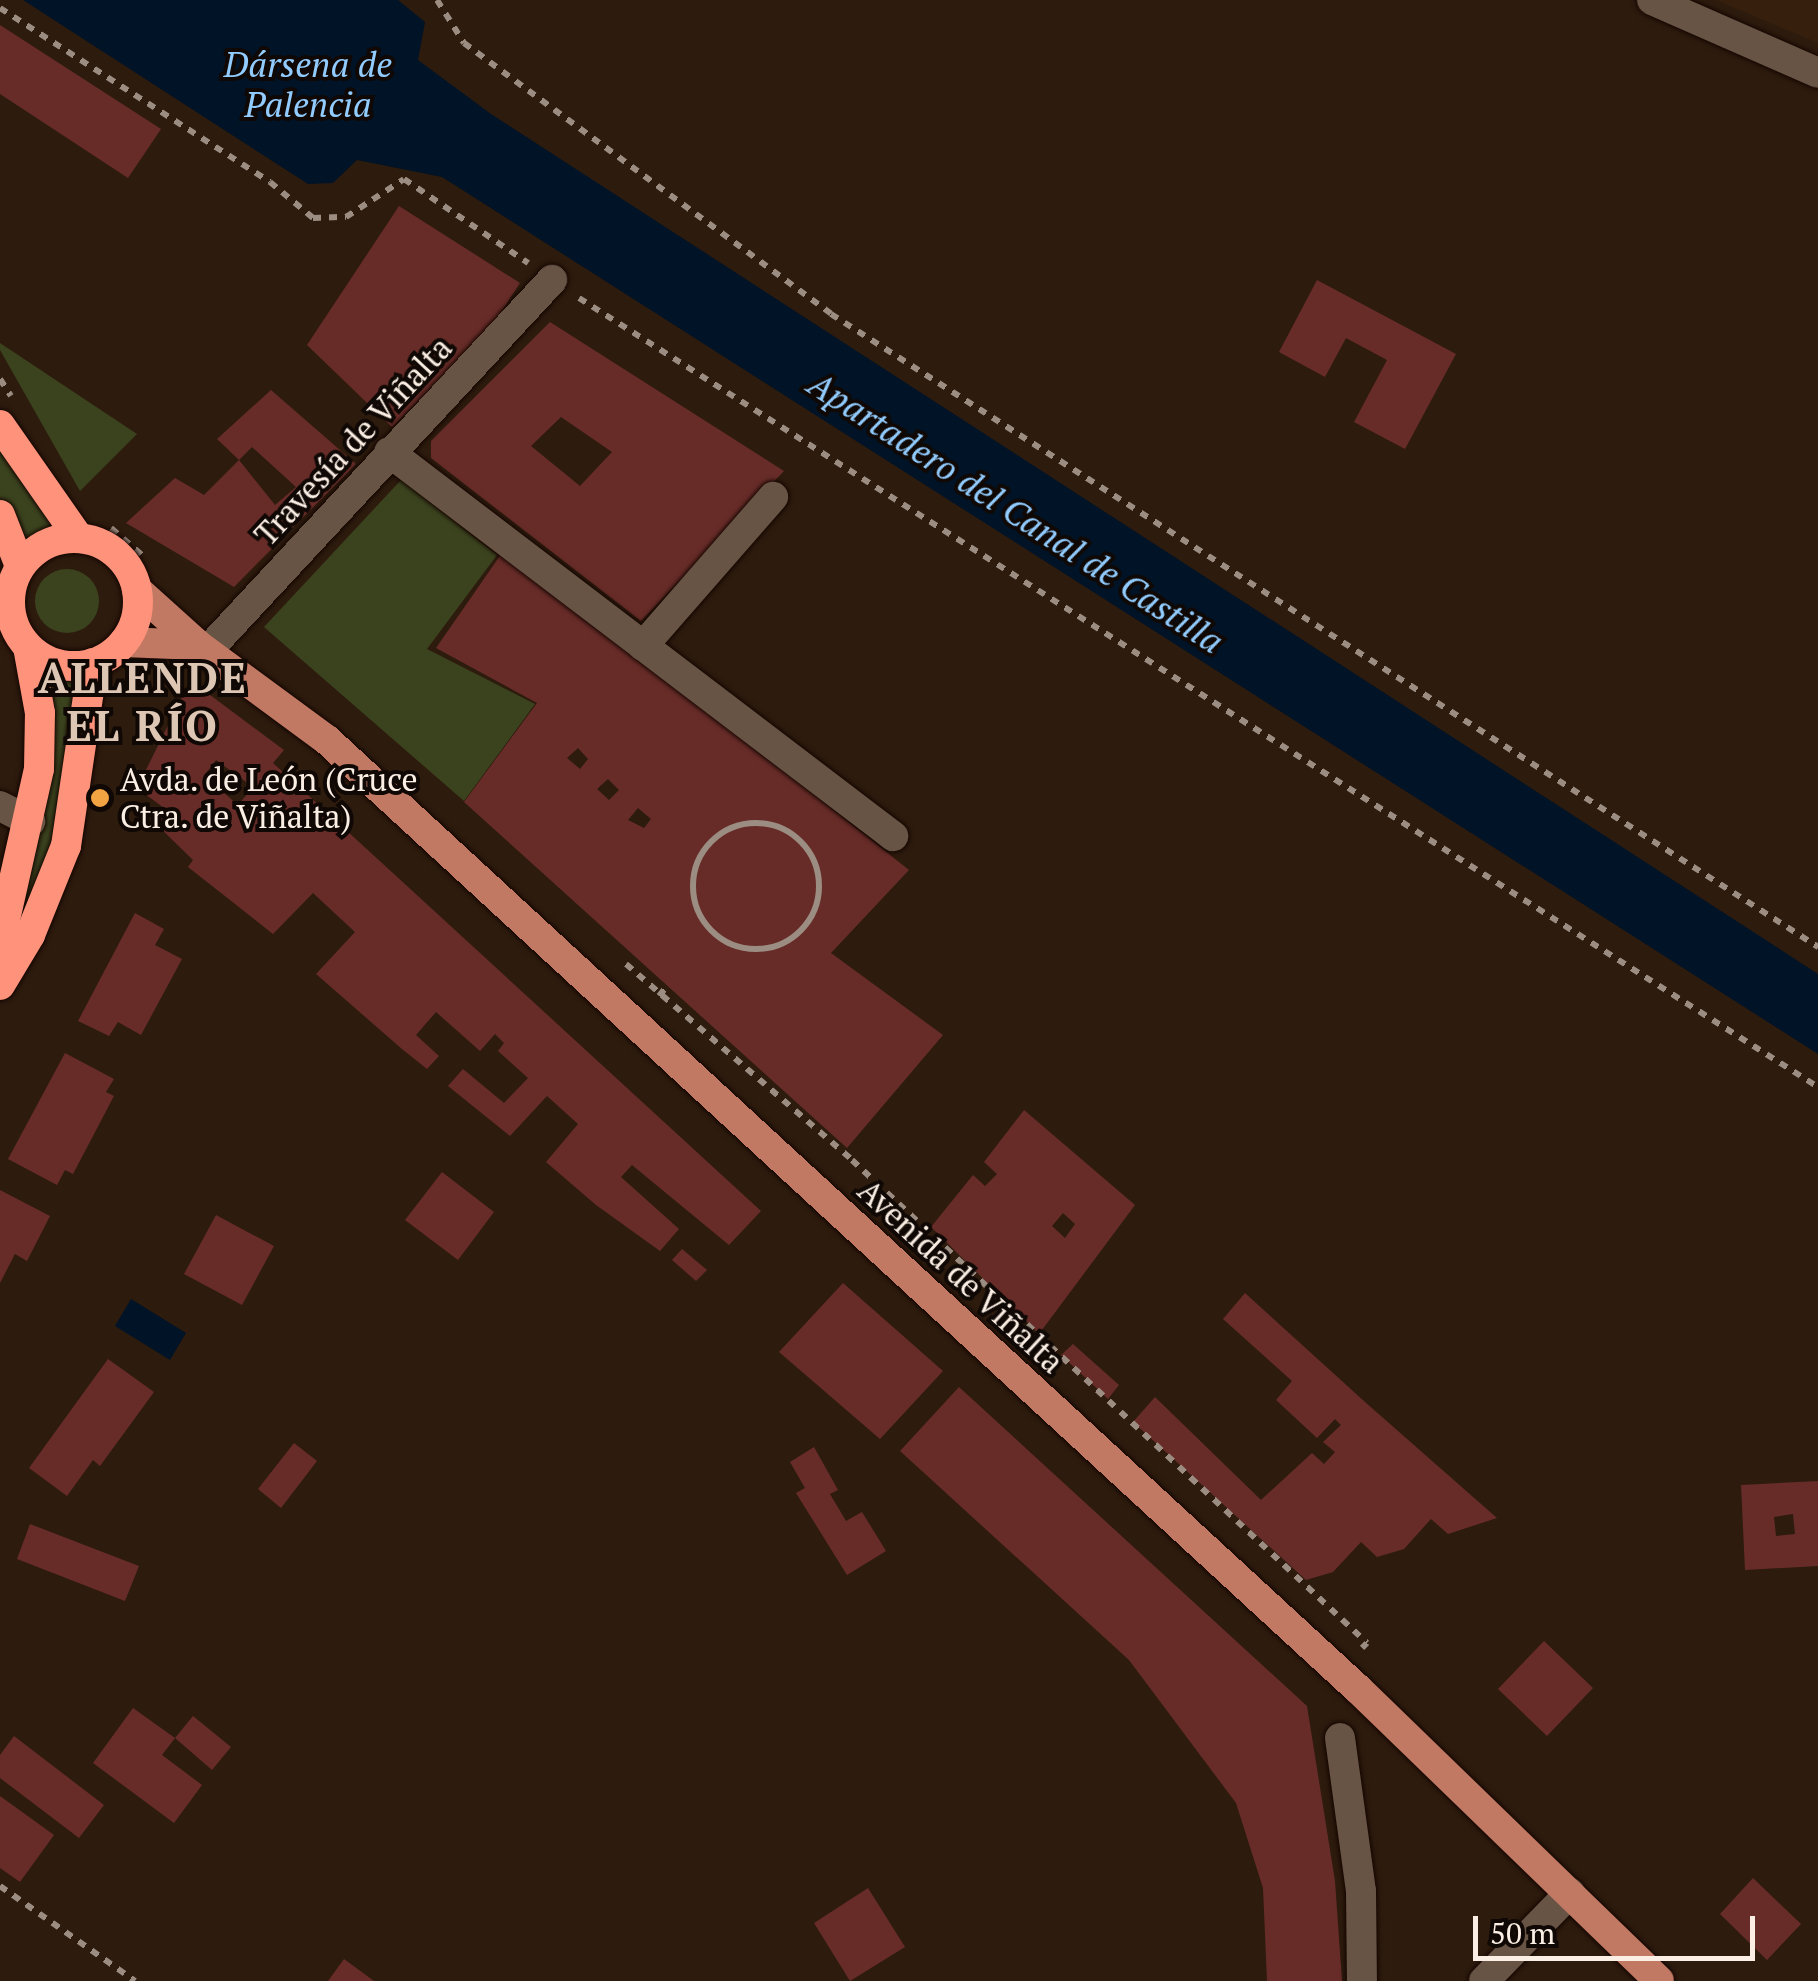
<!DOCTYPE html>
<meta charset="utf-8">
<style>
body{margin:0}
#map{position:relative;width:1818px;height:1981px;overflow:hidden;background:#2d1b0d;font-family:"PT Serif",serif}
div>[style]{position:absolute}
.built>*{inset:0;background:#361f0c}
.green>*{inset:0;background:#3b431e}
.round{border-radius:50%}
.water>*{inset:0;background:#001327}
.building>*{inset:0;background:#682c28}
.path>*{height:6px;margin-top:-3px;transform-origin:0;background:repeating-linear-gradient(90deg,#9c8d82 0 8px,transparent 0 16px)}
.path>.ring{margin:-3px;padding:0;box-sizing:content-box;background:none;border:6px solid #9c8d82;border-radius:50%}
.roads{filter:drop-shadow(0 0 2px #140600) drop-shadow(0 0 2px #140600)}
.minor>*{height:30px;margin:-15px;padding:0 15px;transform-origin:15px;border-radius:15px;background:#685444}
.major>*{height:30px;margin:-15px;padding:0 15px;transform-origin:15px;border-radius:15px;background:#c27964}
.highway>*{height:30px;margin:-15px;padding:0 15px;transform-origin:15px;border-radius:15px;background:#fe927a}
.highway>.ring{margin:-15px;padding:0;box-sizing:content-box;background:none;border:30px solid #fe927a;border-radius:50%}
.dots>*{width:28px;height:28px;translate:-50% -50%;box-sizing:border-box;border:5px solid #0f0804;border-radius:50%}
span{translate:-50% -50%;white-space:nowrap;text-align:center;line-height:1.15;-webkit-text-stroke:8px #0f0804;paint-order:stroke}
.street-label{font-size:32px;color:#fbefe5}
.poi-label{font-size:32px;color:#fbefe5}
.left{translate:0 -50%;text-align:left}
.water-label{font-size:35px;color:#92ccff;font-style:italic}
.district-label{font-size:42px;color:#dec6b4;font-weight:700;letter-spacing:2.5px}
.scale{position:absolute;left:1473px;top:1916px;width:282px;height:45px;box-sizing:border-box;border:5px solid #fbefe5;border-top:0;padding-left:12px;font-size:30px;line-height:35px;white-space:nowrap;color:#fbefe5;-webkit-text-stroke:8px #0f0804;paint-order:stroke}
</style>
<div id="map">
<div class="built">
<div style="clip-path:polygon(1716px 0,1818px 0,1818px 43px)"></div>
</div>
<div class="green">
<div style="clip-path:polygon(0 343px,137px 434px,80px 491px,0 350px)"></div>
<div style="clip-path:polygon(0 425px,61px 538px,20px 566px,0 518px)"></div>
<div style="clip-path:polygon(401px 480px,497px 555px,427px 649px,535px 704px,464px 801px,264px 627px)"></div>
<div class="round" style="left:35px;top:569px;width:64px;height:64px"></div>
<div style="clip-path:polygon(42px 658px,93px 663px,51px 885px,0 942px)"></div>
</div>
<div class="water">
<div style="clip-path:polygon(23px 0,398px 0,425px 22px,418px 60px,491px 114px,1818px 974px,1818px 1054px,442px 177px,357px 160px,333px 183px,308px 184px)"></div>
<div style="clip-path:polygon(131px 1299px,186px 1333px,170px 1360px,115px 1326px)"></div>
</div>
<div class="building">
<div style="clip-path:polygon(0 25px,161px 129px,128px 178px,0 94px)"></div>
<div style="clip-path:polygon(399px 206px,520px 283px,489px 330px,392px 427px,307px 345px)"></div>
<div style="clip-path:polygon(1317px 280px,1456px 354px,1405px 449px,1354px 422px,1387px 360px,1346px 338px,1325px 377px,1279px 352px)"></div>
<div style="clip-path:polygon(evenodd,550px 322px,784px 471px,641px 621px,431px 458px,431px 441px,550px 322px,561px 417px,612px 452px,580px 486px,531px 446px,561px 417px)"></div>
<div style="clip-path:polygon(evenodd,271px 390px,356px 464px,234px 587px,126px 523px,175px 478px,204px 495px,239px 460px,217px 439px,271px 390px,252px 447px,296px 487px,275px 505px,239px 460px,252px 447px)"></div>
<div style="clip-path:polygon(evenodd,504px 550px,909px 870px,831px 953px,943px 1035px,847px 1148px,464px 802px,537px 703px,436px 648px,504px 550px,578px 748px,588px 759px,580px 769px,567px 758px,578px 748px,504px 550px,608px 779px,619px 790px,609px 800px,597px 789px,608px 779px,504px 550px,638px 808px,651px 819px,644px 828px,628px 820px,638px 808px)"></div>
<div style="clip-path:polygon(evenodd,202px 689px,284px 750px,273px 763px,761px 1211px,729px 1245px,632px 1165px,621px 1177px,679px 1229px,660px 1251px,596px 1205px,546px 1162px,578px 1124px,547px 1096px,510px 1136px,448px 1086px,463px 1069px,504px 1103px,528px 1078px,498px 1051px,504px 1043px,495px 1034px,480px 1051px,436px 1012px,416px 1035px,439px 1056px,427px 1069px,402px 1049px,316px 974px,355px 932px,313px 893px,273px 934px,188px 867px,193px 860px,153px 821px,164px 808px,137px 788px,184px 693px,202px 689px,216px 760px,253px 787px,238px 805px,204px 776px,216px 760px)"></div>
<div style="clip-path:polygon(135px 913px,164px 929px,155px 945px,182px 959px,141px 1035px,118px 1022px,109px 1036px,78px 1021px)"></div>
<div style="clip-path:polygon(65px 1053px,114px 1079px,106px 1092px,114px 1096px,73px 1174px,65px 1170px,57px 1185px,8px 1159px)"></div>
<div style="clip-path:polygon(evenodd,1024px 1110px,1135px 1205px,1039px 1334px,931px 1227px,973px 1175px,985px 1186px,997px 1174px,984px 1162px,1024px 1110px,1063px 1213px,1075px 1224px,1065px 1238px,1052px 1226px,1063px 1213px)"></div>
<div style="clip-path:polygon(442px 1172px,494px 1212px,458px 1260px,405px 1220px)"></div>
<div style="clip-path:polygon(0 1190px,50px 1216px,27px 1261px,15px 1254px,0 1283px)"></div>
<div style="clip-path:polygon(216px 1215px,274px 1246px,242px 1305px,184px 1274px)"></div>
<div style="clip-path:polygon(682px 1249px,707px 1270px,696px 1281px,672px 1260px)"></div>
<div style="clip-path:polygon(843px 1283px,943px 1371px,880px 1439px,779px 1352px)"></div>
<div style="clip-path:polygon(1245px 1293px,1365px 1402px,1497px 1518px,1448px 1534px,1431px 1519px,1404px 1549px,1377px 1557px,1361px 1542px,1333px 1572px,1306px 1580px,1133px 1422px,1155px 1397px,1261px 1500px,1312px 1453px,1324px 1464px,1335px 1452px,1323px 1442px,1341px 1425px,1335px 1419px,1317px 1438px,1276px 1400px,1292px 1381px,1223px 1319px)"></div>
<div style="clip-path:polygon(1073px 1344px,1119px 1385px,1108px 1399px,1061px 1355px)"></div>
<div style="clip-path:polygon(108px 1359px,154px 1392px,100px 1466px,93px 1460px,67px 1496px,29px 1468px)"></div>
<div style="clip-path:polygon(959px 1387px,1307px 1706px,1335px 1881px,1342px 1981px,1267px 1981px,1263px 1888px,1236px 1803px,1129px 1660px,900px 1451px)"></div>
<div style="clip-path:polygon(294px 1443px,317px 1461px,281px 1508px,258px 1489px)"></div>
<div style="clip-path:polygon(814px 1447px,838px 1490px,830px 1494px,846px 1521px,862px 1512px,886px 1551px,847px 1575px,796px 1493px,805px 1488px,790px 1462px)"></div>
<div style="clip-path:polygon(evenodd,1818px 1481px,1818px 1566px,1745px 1570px,1741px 1485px,1818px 1481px,1793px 1514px,1795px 1534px,1776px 1536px,1774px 1517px,1793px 1514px)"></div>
<div style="clip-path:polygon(30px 1524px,139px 1566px,125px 1601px,17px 1559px)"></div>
<div style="clip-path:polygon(1544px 1641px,1593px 1688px,1547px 1736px,1498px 1689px)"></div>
<div style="clip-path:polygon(133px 1708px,175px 1738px,162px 1755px,202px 1785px,174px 1823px,93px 1763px)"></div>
<div style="clip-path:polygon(193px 1716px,231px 1747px,212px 1770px,175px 1738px)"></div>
<div style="clip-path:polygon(14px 1736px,104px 1805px,79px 1838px,0 1778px,0 1755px)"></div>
<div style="clip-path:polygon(0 1796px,54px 1835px,20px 1882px,0 1868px)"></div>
<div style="clip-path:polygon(1753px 1878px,1801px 1924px,1767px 1960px,1720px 1914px)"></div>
<div style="clip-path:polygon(868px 1888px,905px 1947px,850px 1981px,814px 1923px)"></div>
<div style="clip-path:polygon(344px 1959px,374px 1981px,328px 1981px)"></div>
</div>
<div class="path">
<div style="left:437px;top:0;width:51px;rotate:57.9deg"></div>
<div style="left:464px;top:43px;width:456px;rotate:36.4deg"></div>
<div style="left:831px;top:314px;width:1173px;rotate:32.67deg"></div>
<div style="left:0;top:8px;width:321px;rotate:32.8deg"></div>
<div style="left:270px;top:182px;width:56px;rotate:39.9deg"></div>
<div style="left:313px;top:218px;width:33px;rotate:-2deg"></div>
<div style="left:346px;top:217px;width:69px;rotate:-33.2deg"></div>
<div style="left:404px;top:179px;width:150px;rotate:34.1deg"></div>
<div style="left:579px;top:298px;width:1469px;rotate:32.49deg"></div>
<div style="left:0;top:379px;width:20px;rotate:57deg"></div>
<div style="left:111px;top:528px;width:43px;rotate:41.2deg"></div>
<div class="ring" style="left:693px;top:823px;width:120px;height:120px"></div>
<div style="left:626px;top:964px;width:299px;rotate:40.9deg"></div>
<div style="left:852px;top:1160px;width:706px;rotate:43.16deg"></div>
<div style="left:1367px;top:1643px;width:7px;rotate:135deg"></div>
<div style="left:659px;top:996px;width:14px;rotate:-51deg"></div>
<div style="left:0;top:1886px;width:165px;rotate:35.1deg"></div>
</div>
<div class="roads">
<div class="minor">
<div style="left:1652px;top:0;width:181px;rotate:23.7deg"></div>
<div style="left:389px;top:452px;width:634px;rotate:37.3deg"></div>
<div style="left:643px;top:646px;width:198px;rotate:-48.9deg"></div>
<div style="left:207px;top:651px;width:507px;rotate:-47.08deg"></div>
<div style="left:0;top:806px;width:34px;rotate:27deg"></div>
<div style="left:1340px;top:1738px;width:154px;rotate:82.2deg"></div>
<div style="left:1361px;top:1891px;width:90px;rotate:89.4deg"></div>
<div style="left:1484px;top:1981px;width:123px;rotate:-45.7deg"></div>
</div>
<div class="major">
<div style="left:137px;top:590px;width:82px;rotate:42deg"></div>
<div style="left:198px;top:645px;width:160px;rotate:36.4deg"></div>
<div style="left:327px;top:740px;width:1401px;rotate:42.63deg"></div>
<div style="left:1358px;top:1689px;width:419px;rotate:44.1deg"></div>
<div style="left:124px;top:642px;width:74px;rotate:2.3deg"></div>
</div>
<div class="highway">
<div style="left:0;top:425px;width:136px;rotate:55.1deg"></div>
<div style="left:0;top:515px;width:55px;rotate:68.6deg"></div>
<div class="ring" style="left:10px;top:538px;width:98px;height:98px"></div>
<div style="left:0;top:942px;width:177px;rotate:-77.3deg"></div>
<div style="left:39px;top:769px;width:56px;rotate:-89deg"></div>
<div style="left:40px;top:713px;width:67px;rotate:-100.3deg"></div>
<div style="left:0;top:985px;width:58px;rotate:-59deg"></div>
<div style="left:30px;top:935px;width:96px;rotate:-68deg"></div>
<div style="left:66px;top:846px;width:185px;rotate:-81.6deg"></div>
</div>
</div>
<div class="dots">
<div style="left:100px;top:798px;background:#f3a442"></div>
</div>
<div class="street-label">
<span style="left:353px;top:441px;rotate:-47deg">Travesía de Viñalta</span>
<span style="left:961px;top:1276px;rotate:43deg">Avenida de Viñalta</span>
</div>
<div class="poi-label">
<span class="left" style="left:120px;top:798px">Avda. de León (Cruce<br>Ctra. de Viñalta)</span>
</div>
<div class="water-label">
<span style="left:308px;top:84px">Dársena de<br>Palencia</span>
<span style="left:1016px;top:512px;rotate:33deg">Apartadero del Canal de Castilla</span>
</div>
<div class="district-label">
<span style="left:143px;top:701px">ALLENDE<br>EL RÍO</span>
</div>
<div class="scale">50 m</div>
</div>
